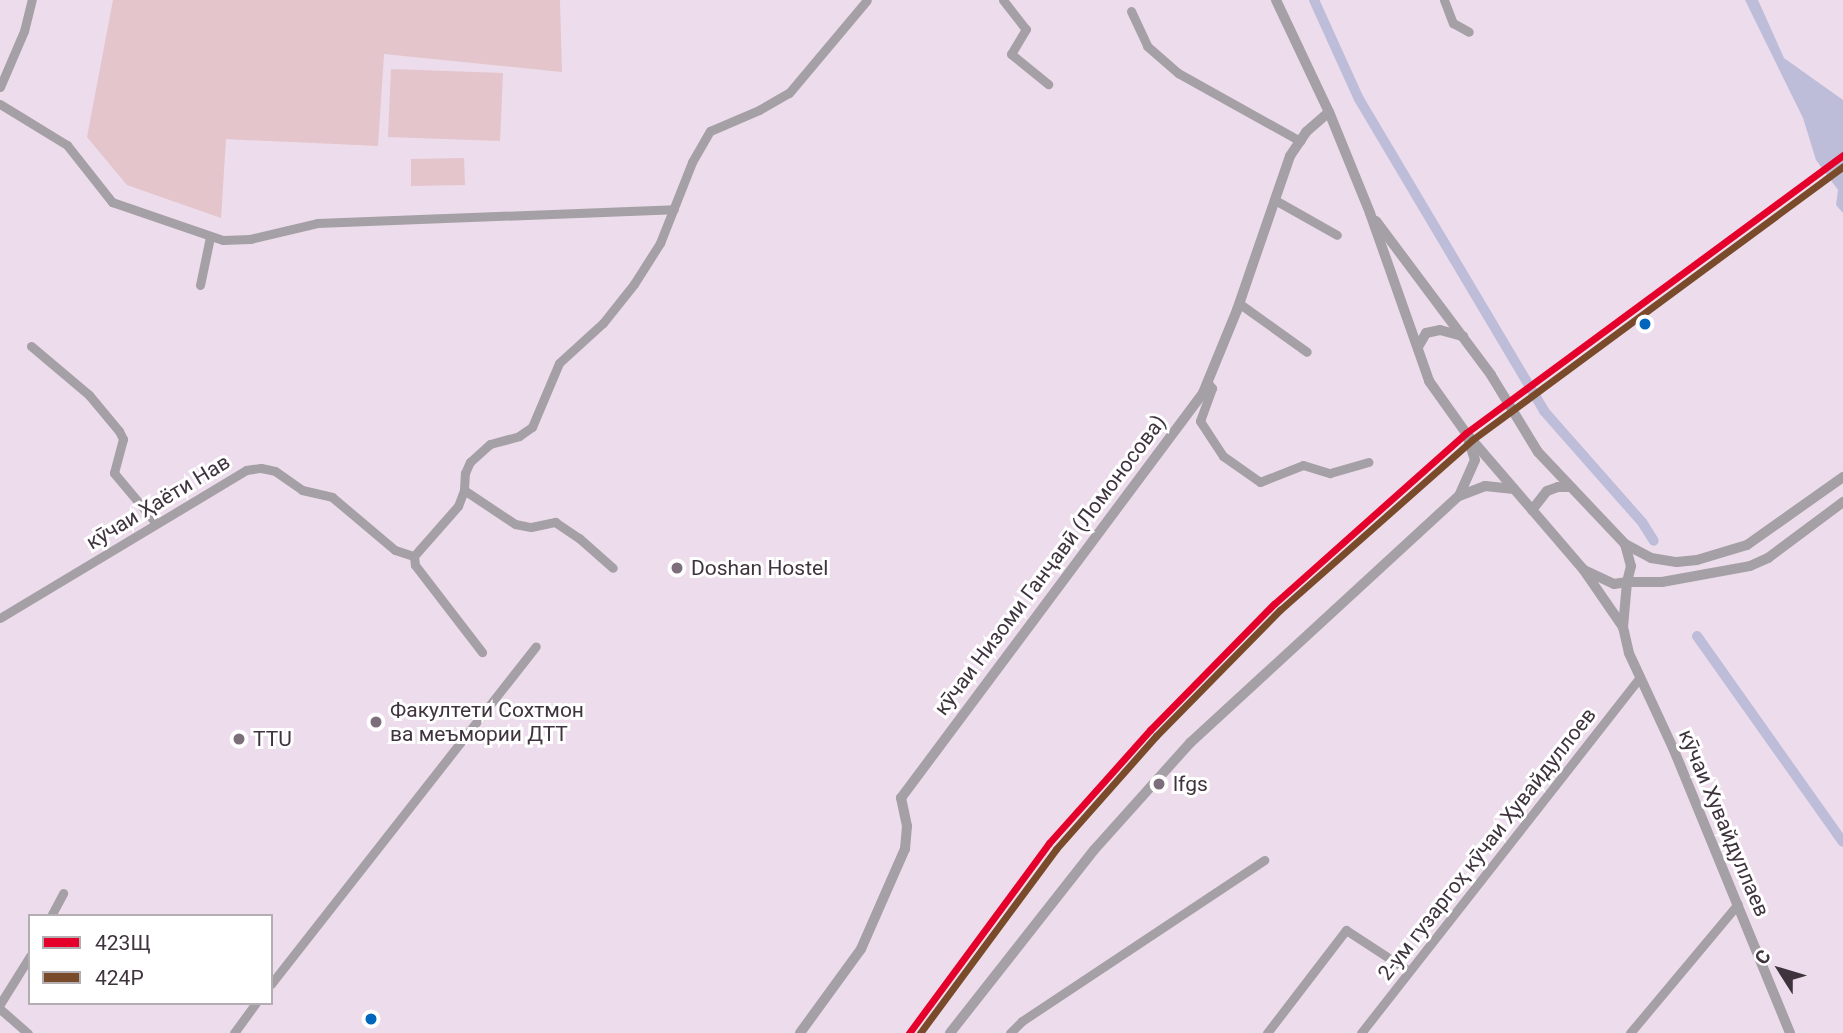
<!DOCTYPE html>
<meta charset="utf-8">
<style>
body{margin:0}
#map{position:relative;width:1843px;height:1033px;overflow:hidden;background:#eddceb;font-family:Roboto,sans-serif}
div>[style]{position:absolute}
.green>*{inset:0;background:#e3c5cb}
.water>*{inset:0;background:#bdbdd9}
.canal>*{height:10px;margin:-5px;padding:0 5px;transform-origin:5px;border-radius:5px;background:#bdbdd9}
.minor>*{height:9px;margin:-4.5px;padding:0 4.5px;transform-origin:4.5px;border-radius:4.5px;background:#a4a0a6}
.tertiary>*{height:10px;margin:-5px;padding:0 5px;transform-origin:5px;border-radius:5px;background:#a4a0a6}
.rail-1>*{height:7px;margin:-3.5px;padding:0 3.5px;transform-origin:3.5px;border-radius:3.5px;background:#e4002b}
.rail-2>*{height:7px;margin:-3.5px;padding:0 3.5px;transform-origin:3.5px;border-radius:3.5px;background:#7a4b2a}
.dots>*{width:19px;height:19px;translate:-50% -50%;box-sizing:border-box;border:4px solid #fff;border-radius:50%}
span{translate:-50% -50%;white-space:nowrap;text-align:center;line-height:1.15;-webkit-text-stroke:6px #fff;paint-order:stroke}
.street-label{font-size:21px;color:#3f343e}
.poi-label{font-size:21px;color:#3f343e}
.left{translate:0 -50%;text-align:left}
.legend{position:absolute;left:28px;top:914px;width:245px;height:91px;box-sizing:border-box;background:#fff;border:2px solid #b2aeb2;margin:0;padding:9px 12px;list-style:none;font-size:21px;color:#3f343e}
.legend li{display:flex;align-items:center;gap:14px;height:35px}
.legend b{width:35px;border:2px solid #b2aeb2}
.north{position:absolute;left:1745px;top:935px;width:70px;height:70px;-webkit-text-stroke:5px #fff;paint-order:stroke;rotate:307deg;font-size:19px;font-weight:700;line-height:28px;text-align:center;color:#3f343e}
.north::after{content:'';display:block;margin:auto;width:24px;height:32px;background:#3f343e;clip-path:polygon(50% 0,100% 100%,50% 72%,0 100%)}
</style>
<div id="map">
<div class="green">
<div style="clip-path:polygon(113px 0,560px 0,562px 72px,384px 54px,378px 146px,226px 139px,221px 218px,127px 185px,87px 137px)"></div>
<div style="clip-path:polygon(391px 69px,503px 73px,500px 141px,388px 137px)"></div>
<div style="clip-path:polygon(464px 158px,465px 185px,411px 186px,411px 159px)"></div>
</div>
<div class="water">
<div style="clip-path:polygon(1745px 0,1758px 0,1784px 58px,1843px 100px,1843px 213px,1836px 205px,1838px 190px,1816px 160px,1803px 118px)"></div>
</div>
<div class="canal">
<div style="left:1314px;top:0;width:109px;rotate:65.6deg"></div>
<div style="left:1359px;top:99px;width:363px;rotate:59.3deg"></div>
<div style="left:1544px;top:411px;width:148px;rotate:48.6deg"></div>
<div style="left:1642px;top:522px;width:22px;rotate:58deg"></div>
<div style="left:1697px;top:636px;width:252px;rotate:54.7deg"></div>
</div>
<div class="minor">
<div style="left:1003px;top:0;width:37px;rotate:52deg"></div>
<div style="left:1026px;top:29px;width:29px;rotate:121deg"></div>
<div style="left:1011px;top:54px;width:48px;rotate:39deg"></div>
<div style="left:1444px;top:0;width:25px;rotate:69deg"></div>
<div style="left:1453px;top:23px;width:18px;rotate:29deg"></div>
<div style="left:1131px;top:11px;width:38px;rotate:65deg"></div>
<div style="left:1147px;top:46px;width:41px;rotate:41.1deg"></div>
<div style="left:1178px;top:73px;width:140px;rotate:29.1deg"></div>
<div style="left:0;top:87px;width:61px;rotate:-66.8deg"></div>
<div style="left:24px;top:31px;width:32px;rotate:-76deg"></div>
<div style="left:0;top:104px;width:79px;rotate:31.5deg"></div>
<div style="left:67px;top:145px;width:73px;rotate:51.7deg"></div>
<div style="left:112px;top:202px;width:117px;rotate:18.9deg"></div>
<div style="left:223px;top:240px;width:27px;rotate:-2deg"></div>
<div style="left:250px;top:239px;width:69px;rotate:-13.4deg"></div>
<div style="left:317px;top:223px;width:357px;rotate:-2.2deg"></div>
<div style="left:1275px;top:200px;width:71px;rotate:29.4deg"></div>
<div style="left:200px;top:285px;width:49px;rotate:-78.2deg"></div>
<div style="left:1240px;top:304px;width:82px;rotate:35.6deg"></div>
<div style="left:31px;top:346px;width:76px;rotate:40.2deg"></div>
<div style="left:89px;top:395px;width:47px;rotate:50.2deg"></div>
<div style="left:119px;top:431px;width:9px;rotate:63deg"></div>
<div style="left:123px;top:439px;width:35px;rotate:105deg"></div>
<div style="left:114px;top:473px;width:65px;rotate:50deg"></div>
<div style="left:1207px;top:382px;width:8px;rotate:50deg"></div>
<div style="left:1212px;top:388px;width:35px;rotate:110deg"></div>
<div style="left:1200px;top:421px;width:42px;rotate:56.7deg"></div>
<div style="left:1223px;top:456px;width:45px;rotate:35.1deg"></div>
<div style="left:1260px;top:482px;width:46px;rotate:-21.6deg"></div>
<div style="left:1303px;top:465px;width:28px;rotate:17deg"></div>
<div style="left:1330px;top:473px;width:40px;rotate:-16deg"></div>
<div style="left:464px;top:490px;width:61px;rotate:33.7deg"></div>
<div style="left:515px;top:524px;width:16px;rotate:11deg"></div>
<div style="left:531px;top:527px;width:25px;rotate:-12deg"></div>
<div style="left:555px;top:522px;width:29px;rotate:34deg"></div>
<div style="left:579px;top:538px;width:45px;rotate:41.4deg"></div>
<div style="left:414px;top:556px;width:9px;rotate:84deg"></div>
<div style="left:415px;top:565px;width:110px;rotate:52.4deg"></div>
<div style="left:0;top:618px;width:287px;rotate:-31deg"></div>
<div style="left:246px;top:470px;width:15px;rotate:-8deg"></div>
<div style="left:261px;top:468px;width:14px;rotate:12deg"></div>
<div style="left:275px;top:471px;width:33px;rotate:35deg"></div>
<div style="left:302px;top:490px;width:31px;rotate:13deg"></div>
<div style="left:332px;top:497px;width:82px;rotate:40.1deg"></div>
<div style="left:395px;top:550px;width:20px;rotate:18deg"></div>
<div style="left:414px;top:556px;width:67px;rotate:-48.7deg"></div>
<div style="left:458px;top:506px;width:17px;rotate:-69deg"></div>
<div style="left:464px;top:490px;width:17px;rotate:-87deg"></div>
<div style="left:465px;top:473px;width:12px;rotate:-66deg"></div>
<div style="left:470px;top:462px;width:27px;rotate:-42deg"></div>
<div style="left:490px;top:444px;width:30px;rotate:-15deg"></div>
<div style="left:519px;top:436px;width:16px;rotate:-35deg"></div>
<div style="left:532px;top:427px;width:69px;rotate:-67.1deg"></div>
<div style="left:559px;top:363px;width:59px;rotate:-42.3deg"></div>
<div style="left:603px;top:323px;width:50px;rotate:-51.5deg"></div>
<div style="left:634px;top:284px;width:49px;rotate:-57.6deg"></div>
<div style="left:660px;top:243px;width:87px;rotate:-68.4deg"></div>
<div style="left:692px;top:162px;width:36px;rotate:-60deg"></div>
<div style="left:710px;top:131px;width:53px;rotate:-23.2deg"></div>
<div style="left:759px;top:110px;width:34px;rotate:-30deg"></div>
<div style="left:789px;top:93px;width:121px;rotate:-50deg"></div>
<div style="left:51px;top:916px;width:26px;rotate:-62deg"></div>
<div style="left:271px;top:984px;width:429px;rotate:-51.9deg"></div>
<div style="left:0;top:1004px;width:57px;rotate:-58deg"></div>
<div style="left:0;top:1009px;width:37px;rotate:41deg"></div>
<div style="left:234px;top:1033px;width:37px;rotate:-54deg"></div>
<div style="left:1010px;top:1033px;width:17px;rotate:-45deg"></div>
<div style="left:1022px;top:1021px;width:291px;rotate:-33.6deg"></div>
<div style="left:1267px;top:1033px;width:130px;rotate:-52.5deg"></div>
<div style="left:1346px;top:930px;width:75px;rotate:33.1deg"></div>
<div style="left:1361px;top:1033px;width:452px;rotate:-51.9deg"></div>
<div style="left:1630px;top:1033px;width:168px;rotate:-50.1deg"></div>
</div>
<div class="tertiary">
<div style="left:1276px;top:0;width:124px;rotate:64.7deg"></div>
<div style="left:1329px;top:112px;width:109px;rotate:67.9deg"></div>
<div style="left:1370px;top:213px;width:178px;rotate:70.6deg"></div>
<div style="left:1429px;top:381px;width:64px;rotate:54.6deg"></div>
<div style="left:1466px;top:433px;width:179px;rotate:49.3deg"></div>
<div style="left:1583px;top:569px;width:70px;rotate:55.4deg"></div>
<div style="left:1376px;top:221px;width:192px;rotate:53.2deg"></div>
<div style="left:1491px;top:375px;width:90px;rotate:58.6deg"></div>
<div style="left:1538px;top:452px;width:127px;rotate:46.6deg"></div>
<div style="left:1625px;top:544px;width:23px;rotate:75deg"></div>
<div style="left:1631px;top:566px;width:16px;rotate:104deg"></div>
<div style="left:1627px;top:582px;width:13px;rotate:171deg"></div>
<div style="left:1614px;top:584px;width:33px;rotate:-155deg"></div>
<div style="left:1418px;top:347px;width:16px;rotate:-60deg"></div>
<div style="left:1426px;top:333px;width:14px;rotate:-12deg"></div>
<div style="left:1440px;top:330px;width:24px;rotate:15deg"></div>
<div style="left:1459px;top:496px;width:28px;rotate:-21deg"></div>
<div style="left:1485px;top:486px;width:29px;rotate:6deg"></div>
<div style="left:1532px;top:510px;width:24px;rotate:-52deg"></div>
<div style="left:1547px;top:491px;width:12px;rotate:-20deg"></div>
<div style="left:1558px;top:487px;width:11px"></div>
<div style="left:1625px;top:544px;width:30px;rotate:28deg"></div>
<div style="left:1651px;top:558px;width:26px;rotate:9deg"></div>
<div style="left:1677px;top:562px;width:20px;rotate:-6deg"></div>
<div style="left:1697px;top:560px;width:52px;rotate:-16.7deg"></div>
<div style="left:1747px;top:545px;width:118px;rotate:-35.3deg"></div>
<div style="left:800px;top:1033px;width:104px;rotate:-54deg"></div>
<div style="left:861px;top:949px;width:109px;rotate:-66.3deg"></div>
<div style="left:905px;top:849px;width:23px;rotate:-85deg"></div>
<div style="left:907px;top:826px;width:29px;rotate:-102deg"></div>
<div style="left:901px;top:798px;width:505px;rotate:-53.29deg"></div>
<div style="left:1203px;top:393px;width:90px;rotate:-67.7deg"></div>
<div style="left:1237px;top:310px;width:163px;rotate:-71deg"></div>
<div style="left:1290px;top:156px;width:29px;rotate:-56deg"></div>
<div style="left:1306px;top:132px;width:30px;rotate:-41deg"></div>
<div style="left:950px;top:1033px;width:233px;rotate:-51.8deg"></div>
<div style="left:1094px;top:850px;width:144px;rotate:-48.1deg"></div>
<div style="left:1190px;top:743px;width:365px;rotate:-42.6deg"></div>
<div style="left:1459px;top:496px;width:39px;rotate:-66deg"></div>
<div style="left:1475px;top:460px;width:28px;rotate:-108deg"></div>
<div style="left:1790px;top:1033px;width:308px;rotate:-112.3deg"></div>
<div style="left:1673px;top:748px;width:105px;rotate:-114.9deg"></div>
<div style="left:1629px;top:653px;width:27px;rotate:-103deg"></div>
<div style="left:1623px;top:627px;width:45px;rotate:-84.9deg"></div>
<div style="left:1627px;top:582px;width:35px"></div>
<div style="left:1662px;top:582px;width:89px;rotate:-10.3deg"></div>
<div style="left:1750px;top:566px;width:20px;rotate:-24deg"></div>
<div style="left:1768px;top:558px;width:94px;rotate:-36.7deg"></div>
</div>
<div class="rail-1">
<div style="left:909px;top:1033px;width:236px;rotate:-53.6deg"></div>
<div style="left:1049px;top:843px;width:152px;rotate:-48.2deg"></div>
<div style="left:1150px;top:730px;width:177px;rotate:-45.5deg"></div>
<div style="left:1274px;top:604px;width:257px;rotate:-41.7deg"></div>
<div style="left:1466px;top:433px;width:468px;rotate:-36.4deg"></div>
</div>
<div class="rail-2">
<div style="left:920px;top:1033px;width:229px;rotate:-53.5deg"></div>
<div style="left:1056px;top:849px;width:151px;rotate:-48.5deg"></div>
<div style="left:1156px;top:736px;width:177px;rotate:-45.5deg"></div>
<div style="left:1280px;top:610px;width:256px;rotate:-41.5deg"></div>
<div style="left:1472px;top:440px;width:461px;rotate:-36.4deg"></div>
</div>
<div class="dots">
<div style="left:1645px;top:324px;background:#0065bd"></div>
<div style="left:677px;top:568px;background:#7c6f7b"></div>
<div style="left:376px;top:722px;background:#7c6f7b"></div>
<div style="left:239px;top:739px;background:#7c6f7b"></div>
<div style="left:1159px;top:784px;background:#7c6f7b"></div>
<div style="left:371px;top:1019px;background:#0065bd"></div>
</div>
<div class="street-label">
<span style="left:158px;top:502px;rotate:-31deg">кӯчаи Ҳаёти Нав</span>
<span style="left:1050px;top:565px;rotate:-53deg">кӯчаи Низоми Ганҷавӣ (Ломоносова)</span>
<span style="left:1724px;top:823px;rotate:67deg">кӯчаи Хувайдуллаев</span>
<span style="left:1487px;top:844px;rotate:-52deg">2-ум гузаргоҳ кӯчаи Ҳувайдуллоев</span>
</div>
<div class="poi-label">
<span class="left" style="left:691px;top:568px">Doshan Hostel</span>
<span class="left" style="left:390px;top:722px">Факултети Сохтмон<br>ва меъмории ДТТ</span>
<span class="left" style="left:253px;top:739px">TTU</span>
<span class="left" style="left:1173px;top:784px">lfgs</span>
</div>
<ul class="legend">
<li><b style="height:9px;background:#e4002b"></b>423Щ</li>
<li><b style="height:9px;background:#7a4b2a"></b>424Р</li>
</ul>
<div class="north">С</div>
</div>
